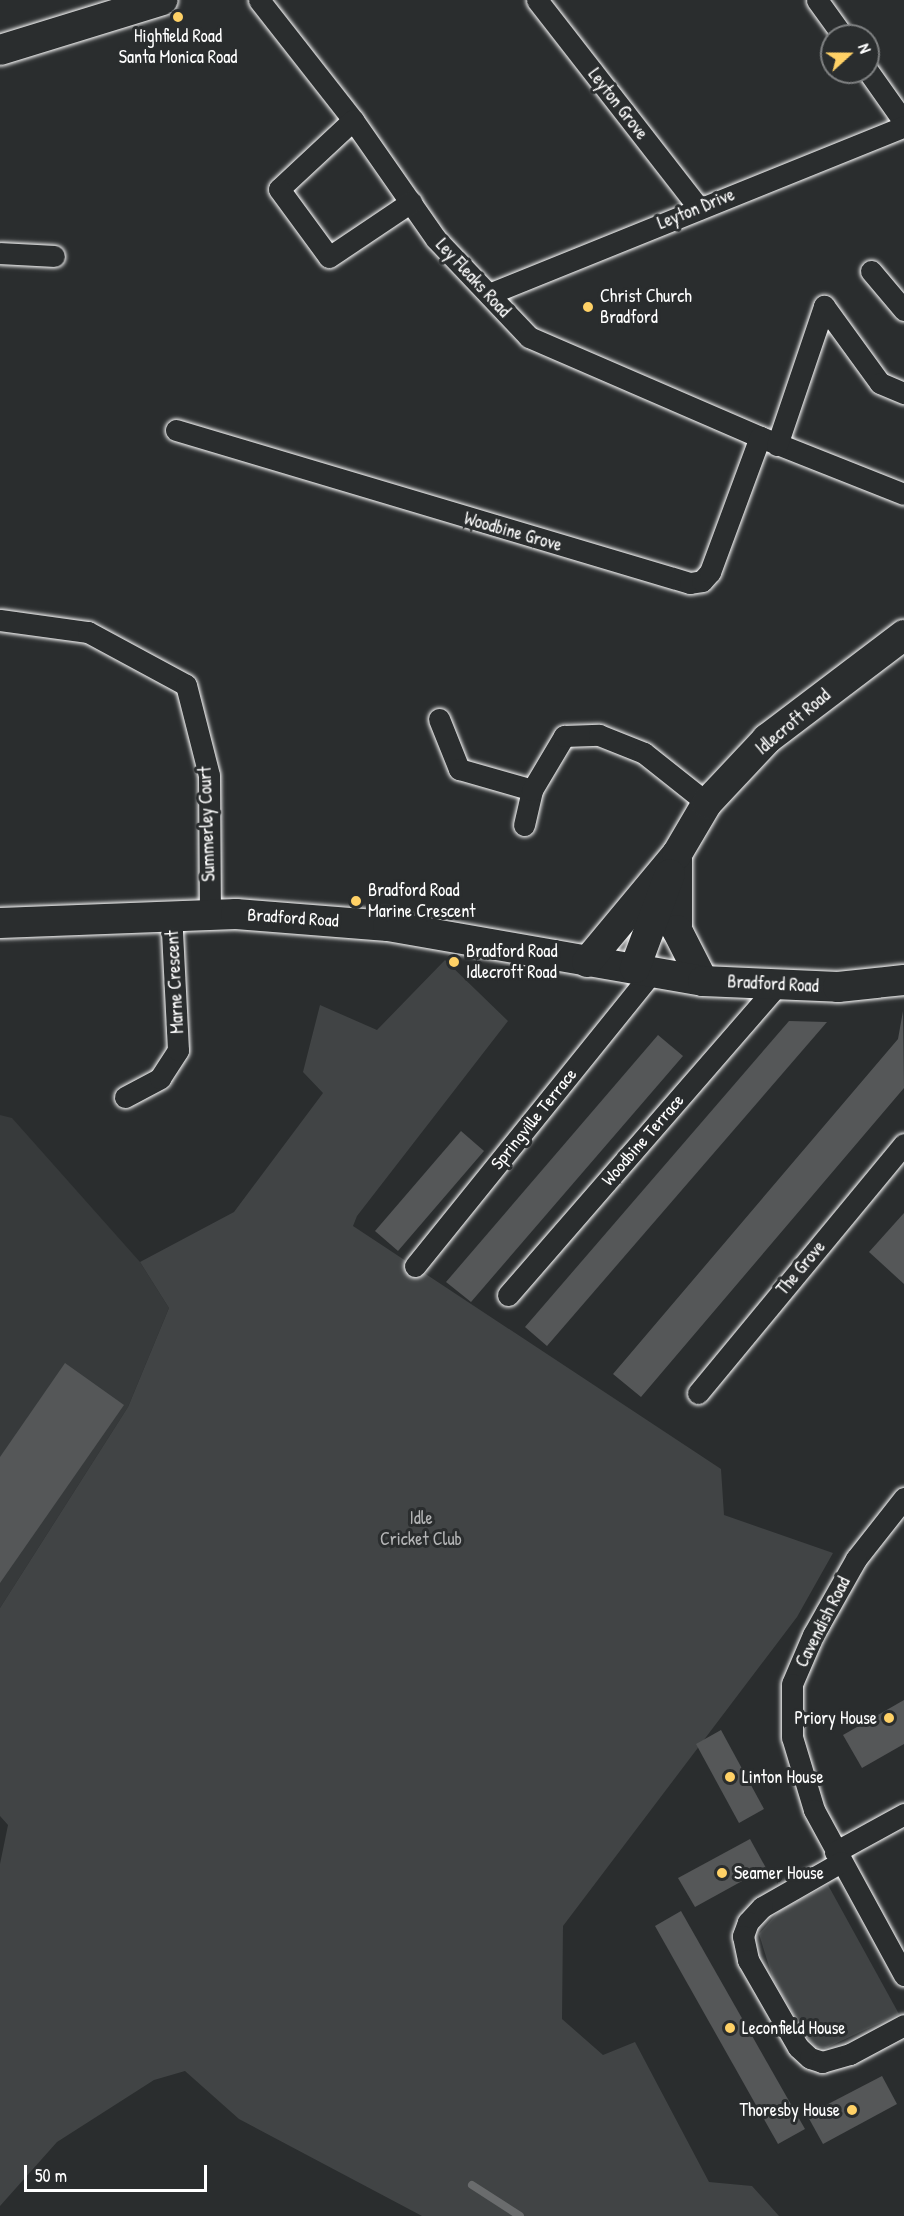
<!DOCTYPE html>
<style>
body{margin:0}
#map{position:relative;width:904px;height:2216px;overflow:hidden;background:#2a2d2e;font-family:"Patrick Hand",sans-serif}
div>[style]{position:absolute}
.built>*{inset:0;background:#373a3b}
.green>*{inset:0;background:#414445}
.stream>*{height:8px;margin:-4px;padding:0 4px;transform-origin:4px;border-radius:4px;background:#6a6c6d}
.building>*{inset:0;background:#555758}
.roads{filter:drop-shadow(0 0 2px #fff) drop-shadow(0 0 2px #fff)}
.street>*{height:21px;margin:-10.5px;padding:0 10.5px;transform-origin:10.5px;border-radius:10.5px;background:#2a2d2e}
.secondary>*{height:30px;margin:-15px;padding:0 15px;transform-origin:15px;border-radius:15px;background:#2a2d2e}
.dots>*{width:16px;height:16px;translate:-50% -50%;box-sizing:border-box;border:3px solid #2a2d2e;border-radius:50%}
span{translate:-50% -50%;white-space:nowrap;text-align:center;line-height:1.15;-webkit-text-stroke:6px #2a2d2e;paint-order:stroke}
.poi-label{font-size:18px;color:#fff}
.left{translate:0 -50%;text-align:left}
.right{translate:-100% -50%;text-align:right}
.street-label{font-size:18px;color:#fff}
.park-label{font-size:18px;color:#b3b4b5}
.north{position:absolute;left:820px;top:24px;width:60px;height:60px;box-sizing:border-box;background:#2a2d2e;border:2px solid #7f8182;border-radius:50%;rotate:69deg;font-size:16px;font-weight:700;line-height:24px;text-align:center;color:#fff}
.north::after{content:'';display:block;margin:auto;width:21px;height:27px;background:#ffd166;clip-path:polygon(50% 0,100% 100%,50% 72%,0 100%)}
.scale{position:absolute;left:24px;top:2165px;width:183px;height:27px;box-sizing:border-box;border:3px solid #fff;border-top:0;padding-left:8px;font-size:18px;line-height:21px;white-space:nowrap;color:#fff;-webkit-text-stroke:4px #2a2d2e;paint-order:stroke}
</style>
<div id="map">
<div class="built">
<div style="clip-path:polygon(0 1115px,12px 1118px,140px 1262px,169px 1308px,128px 1407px,0 1608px)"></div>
</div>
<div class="green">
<div style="clip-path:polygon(445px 960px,508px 1021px,357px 1216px,353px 1226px,721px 1469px,724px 1515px,833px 1553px,797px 1617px,563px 1926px,562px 2019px,603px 2055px,635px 2042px,709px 2182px,752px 2186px,779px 2216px,422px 2216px,239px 2119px,185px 2071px,154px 2080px,57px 2142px,0 2206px,0 1864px,8px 1825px,0 1816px,0 1608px,128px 1407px,169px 1308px,140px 1262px,234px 1212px,323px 1093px,303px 1072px,320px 1005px,377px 1030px)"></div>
<div style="clip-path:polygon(828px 1885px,899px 2014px,826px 2048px,815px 2047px,805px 2035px,773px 1979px,759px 1934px,779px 1911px)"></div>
</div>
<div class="stream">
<div style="left:472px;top:2185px;width:57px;rotate:32.9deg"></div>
</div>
<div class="building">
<div style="clip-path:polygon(903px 1011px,904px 1088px,641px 1397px,613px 1374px,898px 1039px)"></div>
<div style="clip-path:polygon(789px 1021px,827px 1022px,547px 1346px,525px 1327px)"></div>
<div style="clip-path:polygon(658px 1035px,683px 1056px,471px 1302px,446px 1282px)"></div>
<div style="clip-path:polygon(461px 1131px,484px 1151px,398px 1251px,375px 1231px)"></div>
<div style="clip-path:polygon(904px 1213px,904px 1284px,869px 1252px)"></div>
<div style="clip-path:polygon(65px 1363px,124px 1405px,0 1583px,0 1457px)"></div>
<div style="clip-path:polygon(904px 1700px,904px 1744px,862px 1768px,843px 1735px)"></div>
<div style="clip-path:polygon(721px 1730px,764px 1809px,739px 1823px,696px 1744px)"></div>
<div style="clip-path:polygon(750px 1839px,766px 1868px,695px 1907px,678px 1878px)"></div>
<div style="clip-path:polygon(681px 1911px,805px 2129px,778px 2144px,655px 1926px)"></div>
<div style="clip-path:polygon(882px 2076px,897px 2104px,823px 2144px,807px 2115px)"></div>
</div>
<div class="roads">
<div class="street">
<div style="left:259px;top:0;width:152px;rotate:51.9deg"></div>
<div style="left:353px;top:120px;width:145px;rotate:55.1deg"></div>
<div style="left:436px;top:239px;width:135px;rotate:46.5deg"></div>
<div style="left:529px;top:337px;width:252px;rotate:23.4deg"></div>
<div style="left:760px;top:437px;width:155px;rotate:21.6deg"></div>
<div style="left:537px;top:0;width:264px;rotate:52.1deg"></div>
<div style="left:817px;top:0;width:44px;rotate:54.2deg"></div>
<div style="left:868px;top:71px;width:62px;rotate:54.8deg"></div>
<div style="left:353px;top:120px;width:101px;rotate:137deg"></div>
<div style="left:279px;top:189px;width:84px;rotate:53.7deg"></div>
<div style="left:329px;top:257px;width:99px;rotate:-33.9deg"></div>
<div style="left:0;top:253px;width:54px;rotate:3.2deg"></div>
<div style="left:871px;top:271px;width:51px;rotate:49.8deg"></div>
<div style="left:489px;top:294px;width:448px;rotate:-22deg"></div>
<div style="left:176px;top:430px;width:536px;rotate:16.58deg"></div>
<div style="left:690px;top:583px;width:12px;rotate:-9deg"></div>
<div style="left:702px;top:581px;width:12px;rotate:-48deg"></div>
<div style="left:710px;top:572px;width:144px;rotate:-69.7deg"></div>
<div style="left:777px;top:445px;width:147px;rotate:-71.3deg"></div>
<div style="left:824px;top:306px;width:95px;rotate:54deg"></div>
<div style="left:880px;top:383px;width:26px;rotate:23deg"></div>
<div style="left:0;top:620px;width:89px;rotate:7.8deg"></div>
<div style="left:88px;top:632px;width:111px;rotate:28.4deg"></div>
<div style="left:186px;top:685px;width:93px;rotate:75.7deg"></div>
<div style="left:209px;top:775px;width:138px;rotate:89.6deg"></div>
<div style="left:439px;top:719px;width:54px;rotate:68.2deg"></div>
<div style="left:459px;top:769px;width:76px;rotate:16deg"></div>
<div style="left:524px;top:825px;width:36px;rotate:-77deg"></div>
<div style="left:532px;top:790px;width:63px;rotate:-59.3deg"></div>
<div style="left:564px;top:736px;width:35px;rotate:-2deg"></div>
<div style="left:599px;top:735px;width:48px;rotate:21.8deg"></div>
<div style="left:644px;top:753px;width:80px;rotate:38.4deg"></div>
<div style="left:125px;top:1097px;width:40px;rotate:-28deg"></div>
<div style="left:160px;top:1078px;width:33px;rotate:-57deg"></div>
<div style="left:178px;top:1050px;width:136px;rotate:-92.9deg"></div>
<div style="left:415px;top:1266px;width:378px;rotate:-51.1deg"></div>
<div style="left:508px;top:1295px;width:410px;rotate:-49deg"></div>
<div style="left:698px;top:1393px;width:323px;rotate:-50.4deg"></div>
<div style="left:904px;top:1498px;width:78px;rotate:128.2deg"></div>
<div style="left:856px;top:1559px;width:87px;rotate:119.5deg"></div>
<div style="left:813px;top:1635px;width:53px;rotate:113.2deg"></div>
<div style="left:792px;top:1684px;width:53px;rotate:90deg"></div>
<div style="left:792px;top:1737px;width:76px;rotate:73.2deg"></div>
<div style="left:814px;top:1810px;width:188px;rotate:61.4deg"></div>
<div style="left:835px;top:1852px;width:79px;rotate:-28.8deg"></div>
<div style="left:841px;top:1862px;width:91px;rotate:150.3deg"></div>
<div style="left:762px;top:1907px;width:21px;rotate:133deg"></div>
<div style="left:748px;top:1922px;width:15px;rotate:110deg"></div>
<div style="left:743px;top:1936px;width:25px;rotate:78deg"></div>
<div style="left:748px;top:1960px;width:100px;rotate:60.1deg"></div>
<div style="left:798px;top:2047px;width:16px;rotate:43deg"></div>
<div style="left:810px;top:2058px;width:13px;rotate:18deg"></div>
<div style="left:822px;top:2062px;width:29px;rotate:-16deg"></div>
<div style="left:850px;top:2054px;width:61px;rotate:-28.2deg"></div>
</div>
<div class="secondary">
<div style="left:0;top:50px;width:170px;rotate:-17.1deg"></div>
<div style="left:677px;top:854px;width:76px;rotate:90deg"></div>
<div style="left:677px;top:930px;width:57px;rotate:63deg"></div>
<div style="left:0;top:923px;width:236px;rotate:-2.2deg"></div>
<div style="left:236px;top:914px;width:152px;rotate:4.5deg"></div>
<div style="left:388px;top:926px;width:320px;rotate:9.9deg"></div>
<div style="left:703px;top:981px;width:135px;rotate:2.5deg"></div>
<div style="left:838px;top:987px;width:66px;rotate:-6.1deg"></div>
<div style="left:587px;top:962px;width:141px;rotate:-50.2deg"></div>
<div style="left:677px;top:854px;width:59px;rotate:-59.5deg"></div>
<div style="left:707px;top:803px;width:88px;rotate:-46.8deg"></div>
<div style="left:767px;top:739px;width:172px;rotate:-37.2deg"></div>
<div style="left:635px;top:968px;width:100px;rotate:-69.6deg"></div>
</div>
</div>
<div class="dots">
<div style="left:178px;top:17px;background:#ffd166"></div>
<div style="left:588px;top:307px;background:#ffd166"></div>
<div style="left:356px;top:901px;background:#ffd166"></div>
<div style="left:454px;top:962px;background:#ffd166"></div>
<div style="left:889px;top:1718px;background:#ffd166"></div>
<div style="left:730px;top:1777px;background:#ffd166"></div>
<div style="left:722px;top:1873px;background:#ffd166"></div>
<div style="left:730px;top:2028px;background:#ffd166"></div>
<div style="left:852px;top:2110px;background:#ffd166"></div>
</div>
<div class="poi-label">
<span style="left:178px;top:47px">Highfield Road<br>Santa Monica Road</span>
<span class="left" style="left:600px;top:307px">Christ Church<br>Bradford</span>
<span class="left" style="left:368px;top:901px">Bradford Road<br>Marine Crescent</span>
<span class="left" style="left:466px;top:962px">Bradford Road<br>Idlecroft Road</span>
<span class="right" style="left:877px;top:1718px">Priory House</span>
<span class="left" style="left:742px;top:1777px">Linton House</span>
<span class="left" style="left:734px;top:1873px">Seamer House</span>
<span class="left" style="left:742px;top:2028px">Leconfield House</span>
<span class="right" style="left:840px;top:2110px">Thoresby House</span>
</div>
<div class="street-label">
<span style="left:618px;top:104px;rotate:52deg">Leyton Grove</span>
<span style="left:696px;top:209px;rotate:-22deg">Leyton Drive</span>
<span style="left:473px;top:278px;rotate:47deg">Ley Fleaks Road</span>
<span style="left:513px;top:532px;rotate:16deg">Woodbine Grove</span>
<span style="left:793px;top:722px;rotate:-40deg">Idlecroft Road</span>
<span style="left:207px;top:824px;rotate:-92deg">Summerley Court</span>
<span style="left:293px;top:918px;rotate:4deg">Bradford Road</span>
<span style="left:175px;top:982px;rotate:-93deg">Marne Crescent</span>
<span style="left:773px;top:984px;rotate:3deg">Bradford Road</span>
<span style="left:534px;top:1119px;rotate:-51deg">Springville Terrace</span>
<span style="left:643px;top:1140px;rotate:-49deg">Woodbine Terrace</span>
<span style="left:801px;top:1268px;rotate:-50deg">The Grove</span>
<span style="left:823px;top:1622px;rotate:-63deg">Cavendish Road</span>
</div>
<div class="park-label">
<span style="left:421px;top:1529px">Idle<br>Cricket Club</span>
</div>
<div class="north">N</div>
<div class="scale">50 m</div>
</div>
